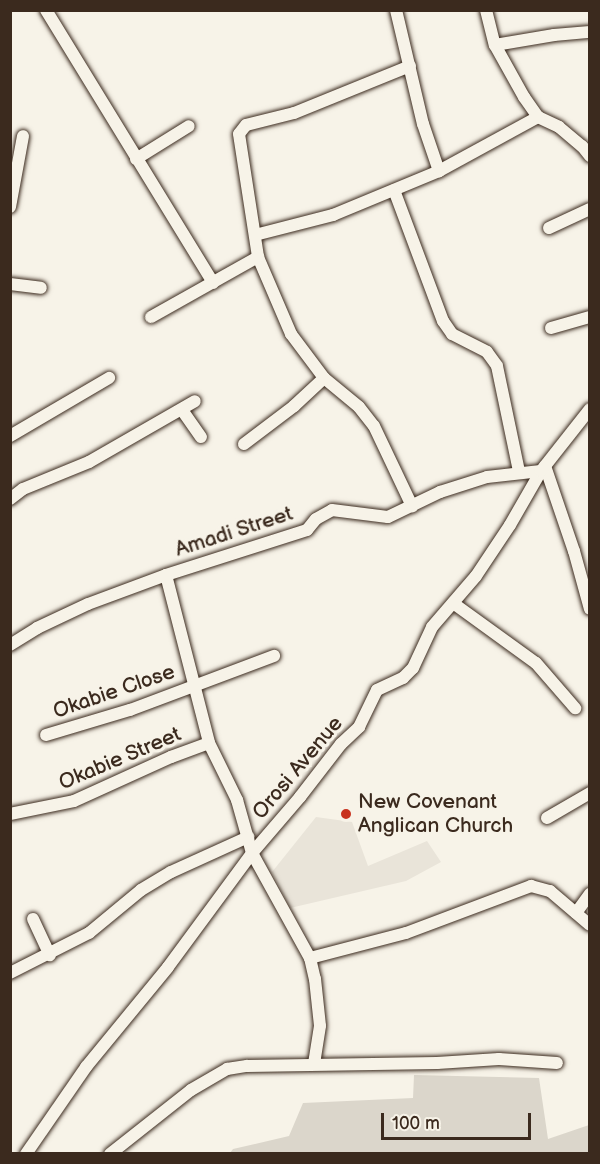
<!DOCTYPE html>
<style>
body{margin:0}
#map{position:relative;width:600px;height:1164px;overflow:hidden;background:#f7f3e8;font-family:"Balsamiq Sans",sans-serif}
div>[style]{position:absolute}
.built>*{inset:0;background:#e9e4d9}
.green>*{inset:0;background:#dbd6cb}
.roads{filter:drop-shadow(0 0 2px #3b2a1e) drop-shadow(0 0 2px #3b2a1e)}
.minor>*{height:12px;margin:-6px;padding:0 6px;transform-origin:6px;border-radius:6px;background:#f7f3e8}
.dots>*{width:16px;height:16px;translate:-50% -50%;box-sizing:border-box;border:3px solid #f7f3e8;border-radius:50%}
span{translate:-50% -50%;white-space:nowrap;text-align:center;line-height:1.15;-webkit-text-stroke:6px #f7f3e8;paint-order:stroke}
.street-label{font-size:21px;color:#3b2a1e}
.poi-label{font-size:21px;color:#3b2a1e}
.left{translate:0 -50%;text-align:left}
.frame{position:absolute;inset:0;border:12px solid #3b2a1e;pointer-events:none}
.scale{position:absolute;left:381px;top:1113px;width:150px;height:27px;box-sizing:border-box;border:3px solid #3b2a1e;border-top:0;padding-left:8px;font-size:18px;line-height:21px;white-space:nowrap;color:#3b2a1e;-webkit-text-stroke:4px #f7f3e8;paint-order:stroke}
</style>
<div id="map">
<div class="built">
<div style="clip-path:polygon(316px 817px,352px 822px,368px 866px,427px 841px,441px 862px,406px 881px,290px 908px,272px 872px)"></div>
</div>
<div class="green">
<div style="clip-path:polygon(414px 1075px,539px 1078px,548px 1139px,589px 1125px,589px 1153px,230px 1153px,233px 1149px,289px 1136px,303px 1103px,413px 1098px)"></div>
</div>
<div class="roads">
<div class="minor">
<div style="left:46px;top:10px;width:320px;rotate:58.5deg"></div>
<div style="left:396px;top:10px;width:117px;rotate:76.7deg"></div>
<div style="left:423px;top:124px;width:50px;rotate:71.2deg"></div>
<div style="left:486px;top:10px;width:36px;rotate:76deg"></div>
<div style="left:495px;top:45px;width:60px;rotate:60.9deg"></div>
<div style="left:524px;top:97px;width:24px;rotate:55deg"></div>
<div style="left:538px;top:117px;width:23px;rotate:25deg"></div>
<div style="left:559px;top:127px;width:30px;rotate:40deg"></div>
<div style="left:582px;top:146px;width:13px;rotate:51deg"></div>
<div style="left:495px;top:45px;width:60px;rotate:-9.6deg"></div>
<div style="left:554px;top:35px;width:36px;rotate:-5deg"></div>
<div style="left:410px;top:66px;width:125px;rotate:157.9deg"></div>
<div style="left:294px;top:113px;width:49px;rotate:166deg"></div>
<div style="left:246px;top:125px;width:11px;rotate:128deg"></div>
<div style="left:239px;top:134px;width:124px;rotate:81.2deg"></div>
<div style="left:258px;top:257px;width:84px;rotate:66.8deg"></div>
<div style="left:291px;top:334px;width:55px;rotate:53.1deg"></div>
<div style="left:324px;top:378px;width:45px;rotate:39.6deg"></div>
<div style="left:359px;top:407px;width:24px;rotate:52deg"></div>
<div style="left:374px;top:426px;width:89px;rotate:64.6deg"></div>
<div style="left:136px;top:159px;width:62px;rotate:-31.9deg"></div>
<div style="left:394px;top:190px;width:140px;rotate:69.5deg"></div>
<div style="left:443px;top:321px;width:16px;rotate:55deg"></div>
<div style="left:452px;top:334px;width:39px;rotate:27deg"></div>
<div style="left:487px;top:352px;width:17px;rotate:54deg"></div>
<div style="left:497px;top:366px;width:107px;rotate:78.2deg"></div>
<div style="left:10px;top:207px;width:72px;rotate:-79.6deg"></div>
<div style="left:549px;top:228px;width:45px;rotate:-24.9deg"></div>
<div style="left:255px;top:235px;width:81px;rotate:-14.4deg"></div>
<div style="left:333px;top:215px;width:115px;rotate:-22.5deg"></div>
<div style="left:439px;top:171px;width:113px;rotate:-28.6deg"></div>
<div style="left:10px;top:284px;width:31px;rotate:7deg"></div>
<div style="left:151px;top:317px;width:123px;rotate:-29.3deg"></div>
<div style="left:551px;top:328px;width:41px;rotate:-15.8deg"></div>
<div style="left:182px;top:410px;width:33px;rotate:55deg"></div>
<div style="left:10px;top:436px;width:115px;rotate:-30.4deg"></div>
<div style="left:244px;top:444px;width:63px;rotate:-37.2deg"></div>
<div style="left:294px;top:406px;width:41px;rotate:-43deg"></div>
<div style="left:545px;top:466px;width:90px;rotate:71.2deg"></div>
<div style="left:574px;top:551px;width:60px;rotate:74.6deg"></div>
<div style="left:10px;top:499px;width:16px;rotate:-38deg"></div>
<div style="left:23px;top:489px;width:71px;rotate:-22.2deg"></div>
<div style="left:89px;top:462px;width:122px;rotate:-29.9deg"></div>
<div style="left:166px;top:575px;width:173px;rotate:75.6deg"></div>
<div style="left:209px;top:743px;width:64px;rotate:63.8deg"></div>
<div style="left:237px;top:800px;width:55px;rotate:74.2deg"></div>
<div style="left:252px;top:853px;width:120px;rotate:61.1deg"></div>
<div style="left:310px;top:958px;width:22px;rotate:77deg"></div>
<div style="left:315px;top:979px;width:47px;rotate:83.9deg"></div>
<div style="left:320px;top:1026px;width:38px;rotate:99deg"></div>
<div style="left:453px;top:603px;width:102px;rotate:35.9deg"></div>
<div style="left:536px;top:663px;width:60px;rotate:49.1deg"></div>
<div style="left:10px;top:645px;width:32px;rotate:-32deg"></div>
<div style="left:37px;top:628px;width:56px;rotate:-25.2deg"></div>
<div style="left:88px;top:604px;width:83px;rotate:-20.4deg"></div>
<div style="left:166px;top:575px;width:148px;rotate:-17.7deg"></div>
<div style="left:307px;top:530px;width:14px;rotate:-51deg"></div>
<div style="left:316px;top:519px;width:18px;rotate:-29deg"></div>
<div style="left:332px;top:510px;width:56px;rotate:7.1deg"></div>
<div style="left:388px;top:517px;width:58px;rotate:-25.7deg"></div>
<div style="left:440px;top:492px;width:49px;rotate:-17.7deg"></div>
<div style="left:487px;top:477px;width:54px;rotate:-6.3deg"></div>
<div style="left:46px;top:735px;width:88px;rotate:-16.6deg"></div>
<div style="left:130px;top:710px;width:154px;rotate:-20.6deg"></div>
<div style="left:10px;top:814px;width:65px;rotate:-11.5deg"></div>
<div style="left:74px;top:801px;width:107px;rotate:-24.4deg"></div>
<div style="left:171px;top:757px;width:40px;rotate:-20.2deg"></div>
<div style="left:547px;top:818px;width:50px;rotate:-30.2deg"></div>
<div style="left:576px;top:913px;width:24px;rotate:-54deg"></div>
<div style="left:33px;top:919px;width:40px;rotate:65deg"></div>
<div style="left:310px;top:958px;width:99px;rotate:-14.6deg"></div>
<div style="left:406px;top:933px;width:134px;rotate:-20.6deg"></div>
<div style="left:531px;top:886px;width:20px;rotate:15deg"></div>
<div style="left:550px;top:891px;width:52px;rotate:40.4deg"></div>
<div style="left:10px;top:973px;width:89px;rotate:-26.9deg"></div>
<div style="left:89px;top:933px;width:67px;rotate:-39.6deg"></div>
<div style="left:141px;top:890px;width:35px;rotate:-31deg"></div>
<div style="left:171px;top:872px;width:85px;rotate:-24.4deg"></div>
<div style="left:26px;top:1154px;width:106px;rotate:-55.4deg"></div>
<div style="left:86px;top:1067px;width:129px;rotate:-50.6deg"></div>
<div style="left:168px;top:967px;width:142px;rotate:-53.6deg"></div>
<div style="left:252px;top:853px;width:74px;rotate:-49.4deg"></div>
<div style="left:300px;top:797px;width:67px;rotate:-52.3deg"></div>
<div style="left:341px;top:744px;width:25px;rotate:-43deg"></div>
<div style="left:359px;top:727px;width:41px;rotate:-64.1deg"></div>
<div style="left:377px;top:690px;width:29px;rotate:-25deg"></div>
<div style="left:403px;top:678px;width:14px;rotate:-45deg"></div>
<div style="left:413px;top:668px;width:45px;rotate:-65.1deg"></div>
<div style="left:432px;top:627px;width:67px;rotate:-49.2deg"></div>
<div style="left:476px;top:576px;width:61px;rotate:-56.3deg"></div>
<div style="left:510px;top:525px;width:62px;rotate:-60.1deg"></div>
<div style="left:541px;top:471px;width:79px;rotate:-51.7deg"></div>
<div style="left:110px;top:1154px;width:103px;rotate:-38.3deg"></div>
<div style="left:191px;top:1090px;width:42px;rotate:-30.3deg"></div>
<div style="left:227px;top:1069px;width:20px;rotate:-9deg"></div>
<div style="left:247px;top:1066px;width:190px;rotate:-0.9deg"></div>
<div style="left:437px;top:1063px;width:62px;rotate:-3.7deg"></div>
<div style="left:499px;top:1059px;width:58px;rotate:3.9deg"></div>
</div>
</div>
<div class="dots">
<div style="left:346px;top:814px;background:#c8321e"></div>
</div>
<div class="street-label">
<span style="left:234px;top:532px;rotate:-18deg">Amadi Street</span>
<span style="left:114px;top:692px;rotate:-19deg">Okabie Close</span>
<span style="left:120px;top:759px;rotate:-23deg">Okabie Street</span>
<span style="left:298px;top:768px;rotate:-50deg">Orosi Avenue</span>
</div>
<div class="poi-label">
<span class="left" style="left:358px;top:814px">New Covenant<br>Anglican Church</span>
</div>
<div class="frame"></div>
<div class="scale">100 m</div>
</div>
